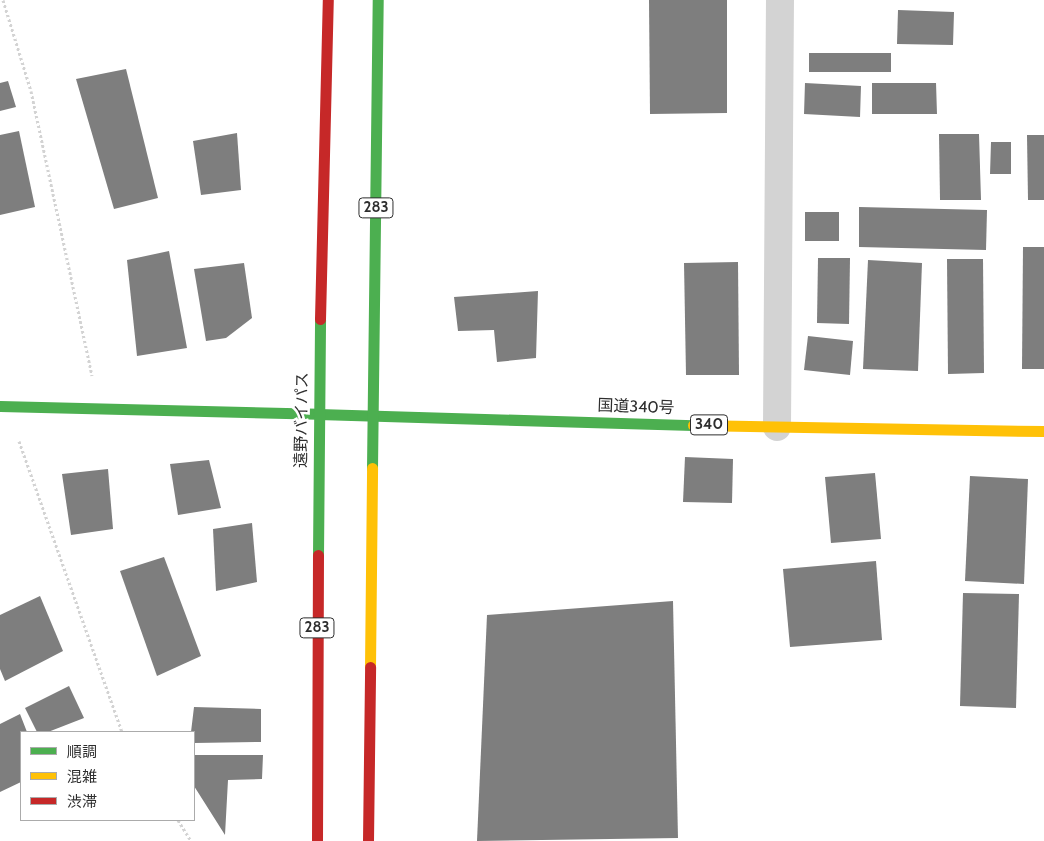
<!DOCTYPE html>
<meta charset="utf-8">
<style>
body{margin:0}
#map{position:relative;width:1044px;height:841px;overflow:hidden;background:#fff;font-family:Cabin,"Noto Sans JP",sans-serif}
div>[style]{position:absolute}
.building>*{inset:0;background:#7e7e7e}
.path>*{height:3px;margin-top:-1.5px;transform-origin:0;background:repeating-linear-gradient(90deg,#d3d3d3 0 2.5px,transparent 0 5px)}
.street>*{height:28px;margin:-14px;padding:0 14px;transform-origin:14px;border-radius:14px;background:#d3d3d3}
.fast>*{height:11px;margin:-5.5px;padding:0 5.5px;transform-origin:5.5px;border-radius:5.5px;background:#4caf50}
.slow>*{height:11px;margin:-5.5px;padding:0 5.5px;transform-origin:5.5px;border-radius:5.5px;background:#ffc107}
.jam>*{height:11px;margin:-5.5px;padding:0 5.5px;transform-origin:5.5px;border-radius:5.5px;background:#c62828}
span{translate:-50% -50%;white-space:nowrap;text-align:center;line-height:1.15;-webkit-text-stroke:5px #fff;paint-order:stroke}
.shield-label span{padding:1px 4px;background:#fff;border:1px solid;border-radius:4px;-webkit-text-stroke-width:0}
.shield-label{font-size:15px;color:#2e2e2e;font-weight:700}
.street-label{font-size:16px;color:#2e2e2e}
.legend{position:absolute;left:20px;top:731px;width:175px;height:90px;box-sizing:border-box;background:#fff;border:1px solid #ababab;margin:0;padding:6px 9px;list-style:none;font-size:15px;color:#2e2e2e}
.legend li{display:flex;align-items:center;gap:10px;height:25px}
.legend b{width:25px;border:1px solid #ababab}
</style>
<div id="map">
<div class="building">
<div style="clip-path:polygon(649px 0,727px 0,727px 113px,650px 114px)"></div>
<div style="clip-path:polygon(898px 10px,954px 12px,953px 45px,897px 44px)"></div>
<div style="clip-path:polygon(809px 53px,891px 53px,891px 72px,809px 72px)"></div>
<div style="clip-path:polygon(126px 69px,158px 198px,114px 209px,76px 79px)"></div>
<div style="clip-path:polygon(8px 81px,16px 107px,0 111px,0 83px)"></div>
<div style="clip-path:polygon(805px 83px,861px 86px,860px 117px,804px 114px)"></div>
<div style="clip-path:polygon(872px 83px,936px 83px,937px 114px,872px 114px)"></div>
<div style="clip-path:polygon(19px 131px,35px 207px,0 215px,0 135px)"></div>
<div style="clip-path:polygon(237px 133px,241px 190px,201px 195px,193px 141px)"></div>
<div style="clip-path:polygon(939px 134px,979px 134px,981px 200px,940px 200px)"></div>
<div style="clip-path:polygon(1027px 135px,1044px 135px,1044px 200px,1028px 200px)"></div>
<div style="clip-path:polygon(991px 142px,1011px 142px,1011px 174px,990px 174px)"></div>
<div style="clip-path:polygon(859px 207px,987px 210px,986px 250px,859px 247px)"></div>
<div style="clip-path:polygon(805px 212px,839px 212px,839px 241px,805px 241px)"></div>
<div style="clip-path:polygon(1023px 247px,1044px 247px,1044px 369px,1022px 369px)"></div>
<div style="clip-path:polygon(169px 251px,187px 348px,137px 356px,127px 260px)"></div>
<div style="clip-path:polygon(818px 258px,850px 258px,849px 324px,817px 323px)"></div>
<div style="clip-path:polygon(947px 259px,983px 259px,984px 373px,948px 374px)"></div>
<div style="clip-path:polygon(868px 260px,922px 263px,918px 371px,863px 369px)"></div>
<div style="clip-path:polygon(738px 262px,739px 375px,686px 375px,684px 263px)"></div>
<div style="clip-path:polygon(244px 263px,252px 318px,226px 338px,206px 341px,194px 269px)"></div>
<div style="clip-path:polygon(538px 291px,536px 358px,497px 362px,494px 330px,458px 331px,454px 297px)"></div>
<div style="clip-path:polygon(808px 336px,853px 341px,850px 375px,804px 370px)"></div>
<div style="clip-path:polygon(685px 457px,733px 459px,732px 503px,683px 502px)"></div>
<div style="clip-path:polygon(209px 460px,221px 508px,178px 515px,170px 464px)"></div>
<div style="clip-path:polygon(108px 469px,113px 529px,71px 535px,62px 474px)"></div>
<div style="clip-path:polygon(875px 473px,881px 539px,831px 543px,825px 477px)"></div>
<div style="clip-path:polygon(970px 476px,1028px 479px,1024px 584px,965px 581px)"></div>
<div style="clip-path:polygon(252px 523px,257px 582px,216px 591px,213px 529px)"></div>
<div style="clip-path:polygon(164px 557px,201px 656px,157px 676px,120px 571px)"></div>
<div style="clip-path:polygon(876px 561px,882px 640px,790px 647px,783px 569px)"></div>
<div style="clip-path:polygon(963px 593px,1019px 594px,1016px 708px,960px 706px)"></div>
<div style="clip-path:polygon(40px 596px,63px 651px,5px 681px,0 669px,0 615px)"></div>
<div style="clip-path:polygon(673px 601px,678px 838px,477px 841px,487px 615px)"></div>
<div style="clip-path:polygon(69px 686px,84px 718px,48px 732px,37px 732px,25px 708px)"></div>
<div style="clip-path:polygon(194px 707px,261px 709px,261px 742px,194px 743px,194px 732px,191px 732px)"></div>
<div style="clip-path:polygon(20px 714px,27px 732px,21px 732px,21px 782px,0 792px,0 724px)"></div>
<div style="clip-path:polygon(194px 755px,263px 755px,262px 779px,228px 780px,225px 835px,194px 786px)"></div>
</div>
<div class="path">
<div style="left:3px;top:0;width:95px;rotate:72.9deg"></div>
<div style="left:31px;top:91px;width:291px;rotate:77.9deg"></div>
<div style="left:19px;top:441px;width:309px;rotate:70.5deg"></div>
<div style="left:178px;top:820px;width:25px;rotate:58deg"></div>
</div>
<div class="street">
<div style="left:777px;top:427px;width:427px;rotate:-89.6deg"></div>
</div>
<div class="fast">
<div style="left:0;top:406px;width:318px;rotate:1.4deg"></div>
<div style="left:318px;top:414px;width:375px;rotate:1.7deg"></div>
<div style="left:372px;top:468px;width:468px;rotate:-89.3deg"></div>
<div style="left:318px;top:555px;width:236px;rotate:-89.5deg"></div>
</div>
<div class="slow">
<div style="left:693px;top:425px;width:351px;rotate:1deg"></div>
<div style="left:370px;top:667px;width:199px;rotate:-89.4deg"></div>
</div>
<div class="jam">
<div style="left:320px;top:319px;width:319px;rotate:-88.6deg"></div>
<div style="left:317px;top:841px;width:286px;rotate:-89.8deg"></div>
<div style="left:368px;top:841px;width:174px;rotate:-89.3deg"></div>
</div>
<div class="shield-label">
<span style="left:376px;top:208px">283</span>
<span style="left:709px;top:425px">340</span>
<span style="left:317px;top:628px">283</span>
</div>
<div class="street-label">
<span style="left:636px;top:407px;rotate:2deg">国道340号</span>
<span style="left:302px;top:420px;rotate:-89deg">遠野バイパス</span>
</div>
<ul class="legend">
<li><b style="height:6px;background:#4caf50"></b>順調</li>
<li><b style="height:6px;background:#ffc107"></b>混雑</li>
<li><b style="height:6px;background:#c62828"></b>渋滞</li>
</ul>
</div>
